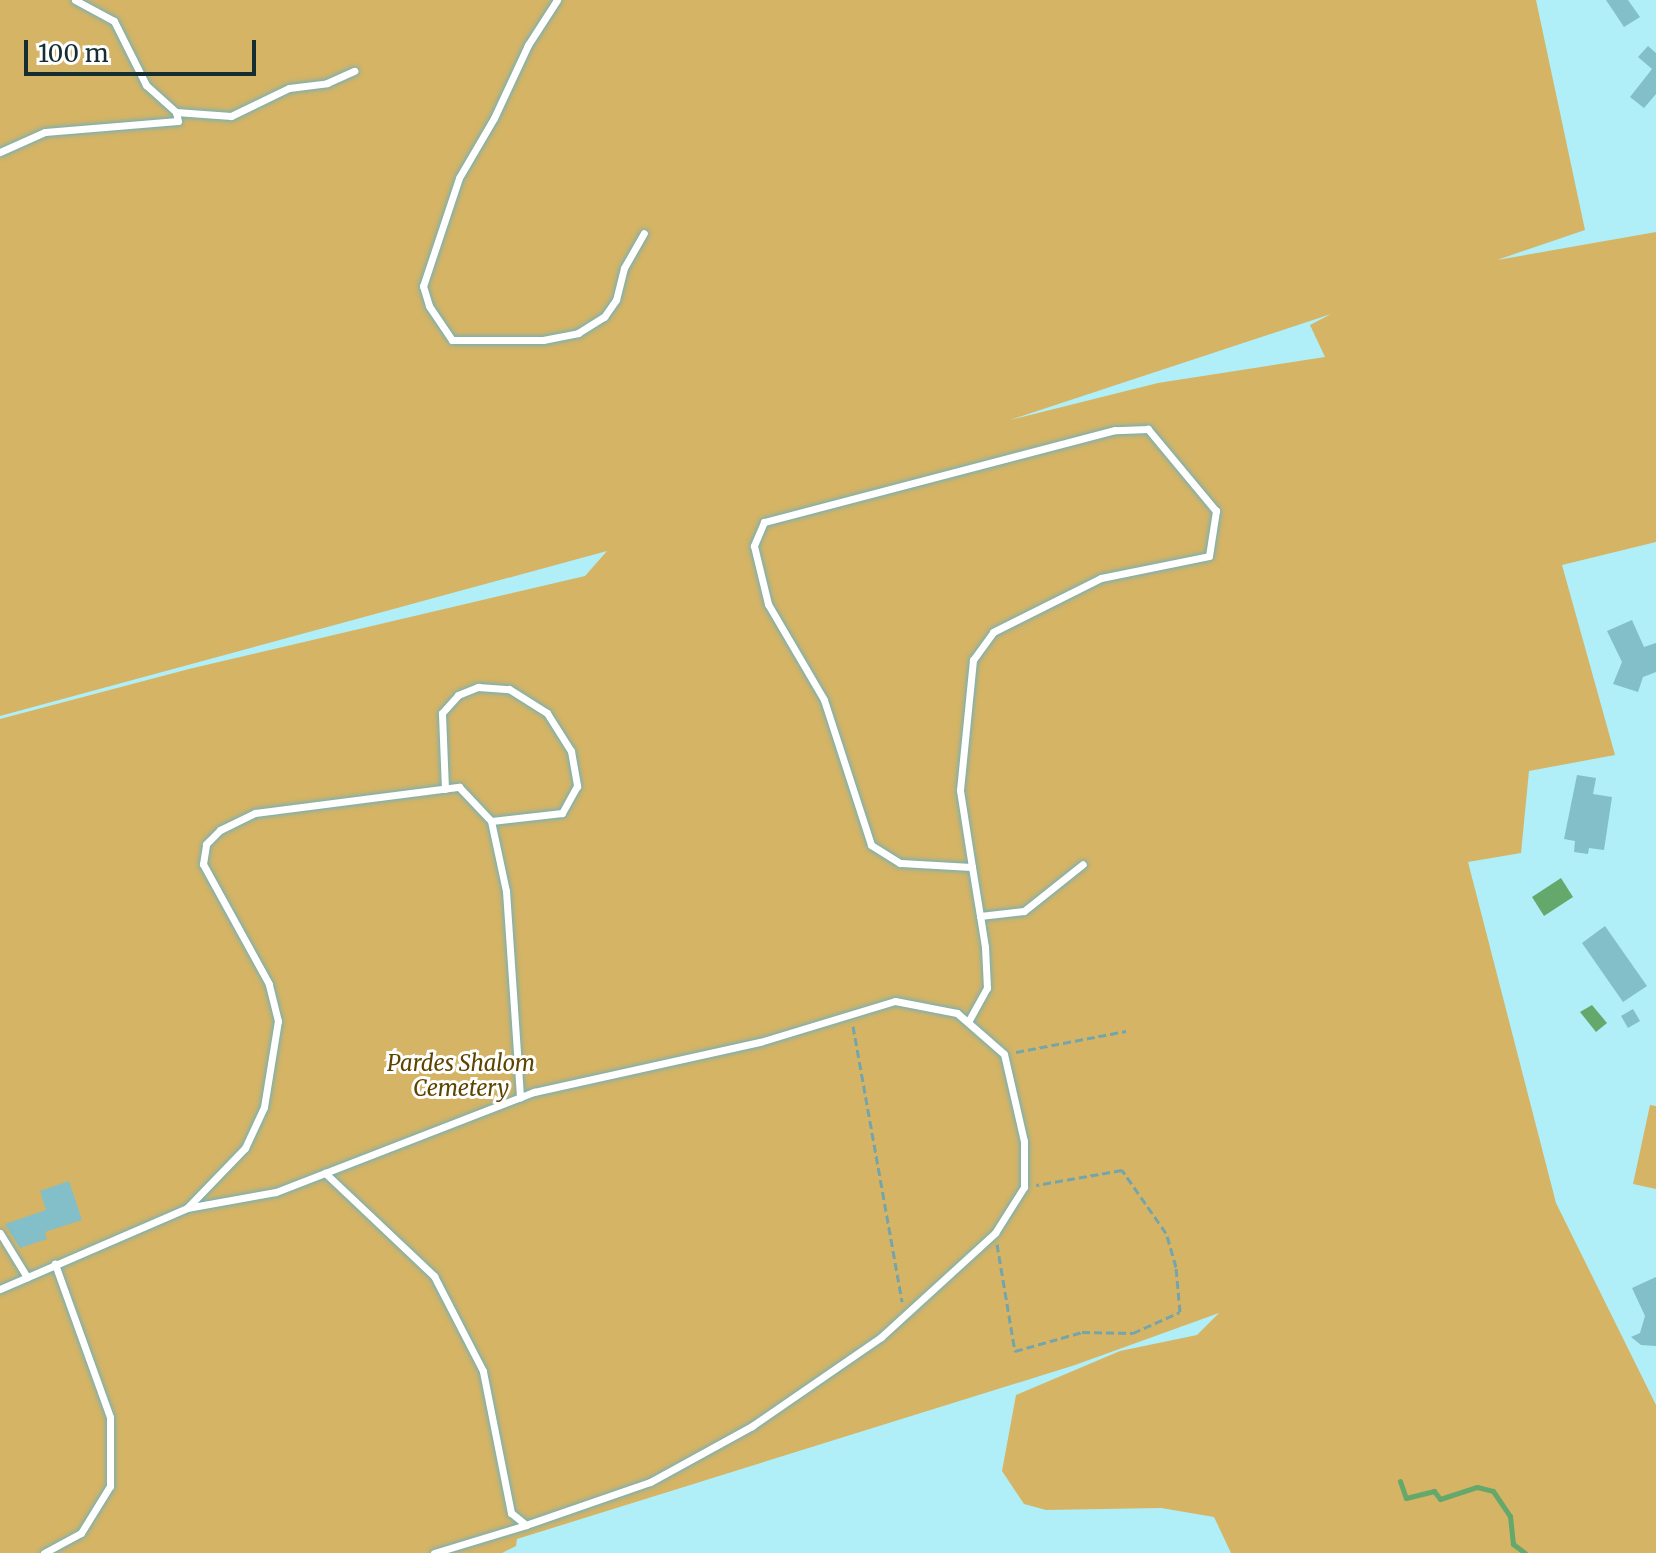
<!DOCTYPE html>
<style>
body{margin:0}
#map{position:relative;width:1656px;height:1553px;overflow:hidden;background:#b0eff7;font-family:Merriweather,serif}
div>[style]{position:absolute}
.green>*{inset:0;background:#d5b465}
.water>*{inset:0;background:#64a86c}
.stream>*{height:5px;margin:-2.5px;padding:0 2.5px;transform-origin:2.5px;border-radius:2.5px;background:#64a86c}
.building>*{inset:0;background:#82bfc8}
.path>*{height:3px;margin-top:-1.5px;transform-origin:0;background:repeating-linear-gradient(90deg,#74a5ab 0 8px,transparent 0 12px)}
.roads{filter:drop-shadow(0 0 2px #72afb8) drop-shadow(0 0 2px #72afb8)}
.lane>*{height:7px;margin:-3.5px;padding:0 3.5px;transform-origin:3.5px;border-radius:3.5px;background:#fff}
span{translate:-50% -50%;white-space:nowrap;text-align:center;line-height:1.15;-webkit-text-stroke:6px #fff;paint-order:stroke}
.park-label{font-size:22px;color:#5d4500;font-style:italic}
.scale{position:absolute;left:24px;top:40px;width:232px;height:36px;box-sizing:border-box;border:4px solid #142e31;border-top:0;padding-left:10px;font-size:24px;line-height:28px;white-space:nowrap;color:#142e31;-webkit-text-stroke:6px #fff;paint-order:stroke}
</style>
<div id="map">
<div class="green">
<div style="clip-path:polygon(evenodd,0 0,1536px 0,1585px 230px,1497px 260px,1656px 232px,1656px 542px,1562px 565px,1615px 755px,1529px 771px,1521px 853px,1468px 862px,1556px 1203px,1656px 1405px,1656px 1553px,1231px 1553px,1214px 1517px,1161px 1508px,1046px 1510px,1024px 1504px,1002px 1471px,1016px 1395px,1120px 1351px,1197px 1335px,1219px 1313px,1075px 1365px,517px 1539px,516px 1546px,502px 1553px,0 1553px,0 719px,189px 669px,585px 576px,607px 551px,0 716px,0 0,1331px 314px,1310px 325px,1325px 357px,1158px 383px,1010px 420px,1331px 314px)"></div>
<div style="clip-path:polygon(1650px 1105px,1656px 1106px,1656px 1189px,1633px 1184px)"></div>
</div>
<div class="water">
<div style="clip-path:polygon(1561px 878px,1573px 897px,1544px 916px,1532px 897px)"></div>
<div style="clip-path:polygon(1592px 1005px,1607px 1023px,1596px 1032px,1580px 1012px)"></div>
</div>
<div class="stream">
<div style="left:1400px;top:1481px;width:18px;rotate:71deg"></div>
<div style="left:1406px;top:1498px;width:29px;rotate:-14deg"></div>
<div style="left:1434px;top:1491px;width:10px;rotate:53deg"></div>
<div style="left:1440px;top:1499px;width:39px;rotate:-18deg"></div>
<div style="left:1477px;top:1487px;width:16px;rotate:14deg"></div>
<div style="left:1493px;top:1491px;width:30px;rotate:56deg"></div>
<div style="left:1510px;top:1516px;width:28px;rotate:84deg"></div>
<div style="left:1513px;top:1544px;width:15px;rotate:37deg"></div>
</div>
<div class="building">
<div style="clip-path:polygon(1606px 0,1628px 0,1640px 17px,1624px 27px)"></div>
<div style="clip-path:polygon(1648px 46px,1656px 53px,1656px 94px,1644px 108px,1630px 97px,1652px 69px,1638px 57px)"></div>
<div style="clip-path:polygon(1632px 620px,1644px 647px,1656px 643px,1656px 672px,1643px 677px,1638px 692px,1613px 684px,1622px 662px,1607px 631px)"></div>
<div style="clip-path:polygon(1577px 775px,1596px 778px,1593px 794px,1612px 797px,1604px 850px,1589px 848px,1588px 854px,1574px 852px,1575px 841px,1564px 839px)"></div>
<div style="clip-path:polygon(1605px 926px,1647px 986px,1623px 1002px,1582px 943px)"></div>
<div style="clip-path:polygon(1633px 1009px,1640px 1021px,1628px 1028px,1621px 1016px)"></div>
<div style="clip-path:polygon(69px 1181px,82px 1220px,45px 1232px,47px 1239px,20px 1248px,5px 1224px,46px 1210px,40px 1191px)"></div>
<div style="clip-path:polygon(1656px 1277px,1656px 1346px,1641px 1345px,1631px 1337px,1640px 1333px,1645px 1316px,1632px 1288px)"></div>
</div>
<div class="path">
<div style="left:853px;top:1026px;width:280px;rotate:79.9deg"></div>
<div style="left:1016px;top:1052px;width:112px;rotate:-10.8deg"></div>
<div style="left:997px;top:1244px;width:109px;rotate:80.5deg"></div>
<div style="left:1015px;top:1351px;width:70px;rotate:-15.8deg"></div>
<div style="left:1082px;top:1332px;width:51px;rotate:1.1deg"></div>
<div style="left:1133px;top:1333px;width:51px;rotate:-24.1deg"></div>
<div style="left:1180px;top:1312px;width:45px;rotate:-95.1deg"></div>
<div style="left:1176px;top:1267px;width:35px;rotate:-106deg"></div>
<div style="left:1166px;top:1233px;width:77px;rotate:-124.9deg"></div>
<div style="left:1122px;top:1170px;width:87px;rotate:170.1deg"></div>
</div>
<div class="roads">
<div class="lane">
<div style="left:75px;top:0;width:44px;rotate:28.3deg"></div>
<div style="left:114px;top:21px;width:72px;rotate:63.4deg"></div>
<div style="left:146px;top:85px;width:40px;rotate:42deg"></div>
<div style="left:176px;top:112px;width:55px;rotate:4.2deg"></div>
<div style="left:231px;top:116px;width:64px;rotate:-25.8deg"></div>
<div style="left:289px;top:88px;width:38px;rotate:-7deg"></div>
<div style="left:327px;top:83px;width:30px;rotate:-24deg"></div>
<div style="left:557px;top:0;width:54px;rotate:122.8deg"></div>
<div style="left:528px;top:45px;width:81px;rotate:115deg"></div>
<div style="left:494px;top:118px;width:69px;rotate:120.3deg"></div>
<div style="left:459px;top:178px;width:114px;rotate:108.4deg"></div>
<div style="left:423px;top:286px;width:21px;rotate:73deg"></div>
<div style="left:429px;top:306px;width:41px;rotate:55.9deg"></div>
<div style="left:452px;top:340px;width:91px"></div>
<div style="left:543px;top:340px;width:36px;rotate:-11deg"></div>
<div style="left:578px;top:333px;width:31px;rotate:-32deg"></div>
<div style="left:604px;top:317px;width:21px;rotate:-55deg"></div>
<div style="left:616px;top:300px;width:33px;rotate:-76deg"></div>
<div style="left:624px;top:268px;width:40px;rotate:-60.3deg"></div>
<div style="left:0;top:152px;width:49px;rotate:-24deg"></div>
<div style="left:45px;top:132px;width:133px;rotate:-4.7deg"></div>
<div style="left:178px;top:121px;width:9px;rotate:-103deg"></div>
<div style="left:445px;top:789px;width:76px;rotate:-92.3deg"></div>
<div style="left:442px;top:713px;width:24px;rotate:-48deg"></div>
<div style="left:458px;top:695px;width:22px;rotate:-22deg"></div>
<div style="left:478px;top:687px;width:31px;rotate:4deg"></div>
<div style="left:509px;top:689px;width:45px;rotate:32.3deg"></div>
<div style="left:547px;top:713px;width:45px;rotate:57.7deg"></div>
<div style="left:571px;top:751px;width:36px;rotate:80deg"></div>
<div style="left:577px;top:786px;width:31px;rotate:119deg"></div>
<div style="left:562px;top:813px;width:71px;rotate:173.6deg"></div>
<div style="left:980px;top:916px;width:44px;rotate:-6.5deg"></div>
<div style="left:1024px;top:911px;width:75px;rotate:-38.5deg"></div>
<div style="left:968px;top:1022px;width:39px;rotate:-61deg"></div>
<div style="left:987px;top:988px;width:41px;rotate:-92.8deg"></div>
<div style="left:985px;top:947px;width:31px;rotate:-99deg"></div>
<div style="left:980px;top:916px;width:50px;rotate:-99.3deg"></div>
<div style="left:972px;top:867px;width:78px;rotate:-98.9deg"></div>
<div style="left:960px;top:790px;width:131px;rotate:-84.3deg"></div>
<div style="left:973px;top:660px;width:34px;rotate:-54deg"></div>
<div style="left:993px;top:632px;width:121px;rotate:-26.6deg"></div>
<div style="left:1101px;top:578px;width:110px;rotate:-11.5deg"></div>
<div style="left:1209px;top:556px;width:46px;rotate:-81.2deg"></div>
<div style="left:1216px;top:511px;width:107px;rotate:-129.7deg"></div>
<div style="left:1148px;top:429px;width:33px;rotate:178deg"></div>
<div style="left:1115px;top:430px;width:363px;rotate:165.3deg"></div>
<div style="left:764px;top:522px;width:26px;rotate:113deg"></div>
<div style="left:754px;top:546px;width:60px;rotate:76.4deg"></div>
<div style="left:768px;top:604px;width:111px;rotate:59.7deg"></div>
<div style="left:824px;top:700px;width:152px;rotate:72deg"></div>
<div style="left:871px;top:845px;width:34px;rotate:32deg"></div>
<div style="left:900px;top:863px;width:72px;rotate:3.2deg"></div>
<div style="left:188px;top:1207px;width:82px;rotate:-46deg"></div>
<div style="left:245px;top:1148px;width:45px;rotate:-65.1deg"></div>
<div style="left:264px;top:1107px;width:87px;rotate:-80.8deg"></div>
<div style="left:278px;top:1021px;width:38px;rotate:-104deg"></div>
<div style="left:269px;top:984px;width:137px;rotate:-118.8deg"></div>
<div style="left:203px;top:864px;width:20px;rotate:-81deg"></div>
<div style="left:206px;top:844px;width:20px;rotate:-45deg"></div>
<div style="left:220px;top:830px;width:39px;rotate:-26deg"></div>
<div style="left:255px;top:813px;width:206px;rotate:-7.3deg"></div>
<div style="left:459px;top:787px;width:47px;rotate:46.7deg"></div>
<div style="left:491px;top:821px;width:72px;rotate:77.9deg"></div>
<div style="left:506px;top:891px;width:207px;rotate:86.1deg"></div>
<div style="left:0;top:1233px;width:52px;rotate:58.5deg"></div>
<div style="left:0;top:1289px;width:204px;rotate:-23.4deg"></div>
<div style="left:187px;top:1208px;width:90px;rotate:-10.2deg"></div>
<div style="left:276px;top:1192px;width:277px;rotate:-21.2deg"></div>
<div style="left:534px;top:1092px;width:231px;rotate:-12.5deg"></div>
<div style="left:760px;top:1042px;width:141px;rotate:-16.9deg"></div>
<div style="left:895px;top:1001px;width:63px;rotate:11deg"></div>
<div style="left:957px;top:1013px;width:62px;rotate:41.1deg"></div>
<div style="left:1004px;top:1054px;width:89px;rotate:77.1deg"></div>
<div style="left:1024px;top:1141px;width:46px;rotate:90deg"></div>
<div style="left:1024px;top:1187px;width:54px;rotate:122.2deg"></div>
<div style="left:995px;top:1233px;width:154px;rotate:137.6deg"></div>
<div style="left:881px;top:1337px;width:157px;rotate:145.4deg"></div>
<div style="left:752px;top:1426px;width:116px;rotate:151.2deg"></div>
<div style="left:650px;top:1482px;width:131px;rotate:160.9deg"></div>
<div style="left:526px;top:1525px;width:19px;rotate:-141deg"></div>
<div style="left:511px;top:1513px;width:145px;rotate:-101.2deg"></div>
<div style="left:483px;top:1371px;width:107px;rotate:-117.3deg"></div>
<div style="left:434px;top:1276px;width:150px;rotate:-136.6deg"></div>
<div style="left:44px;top:1553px;width:42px;rotate:-28.4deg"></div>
<div style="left:81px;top:1533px;width:55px;rotate:-58.3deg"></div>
<div style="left:110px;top:1486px;width:69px;rotate:-90deg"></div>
<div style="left:110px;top:1417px;width:163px;rotate:-109.8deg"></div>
<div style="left:434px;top:1553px;width:96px;rotate:-16.9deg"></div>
</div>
</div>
<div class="park-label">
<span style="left:461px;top:1076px">Pardes Shalom<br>Cemetery</span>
</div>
<div class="scale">100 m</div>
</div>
